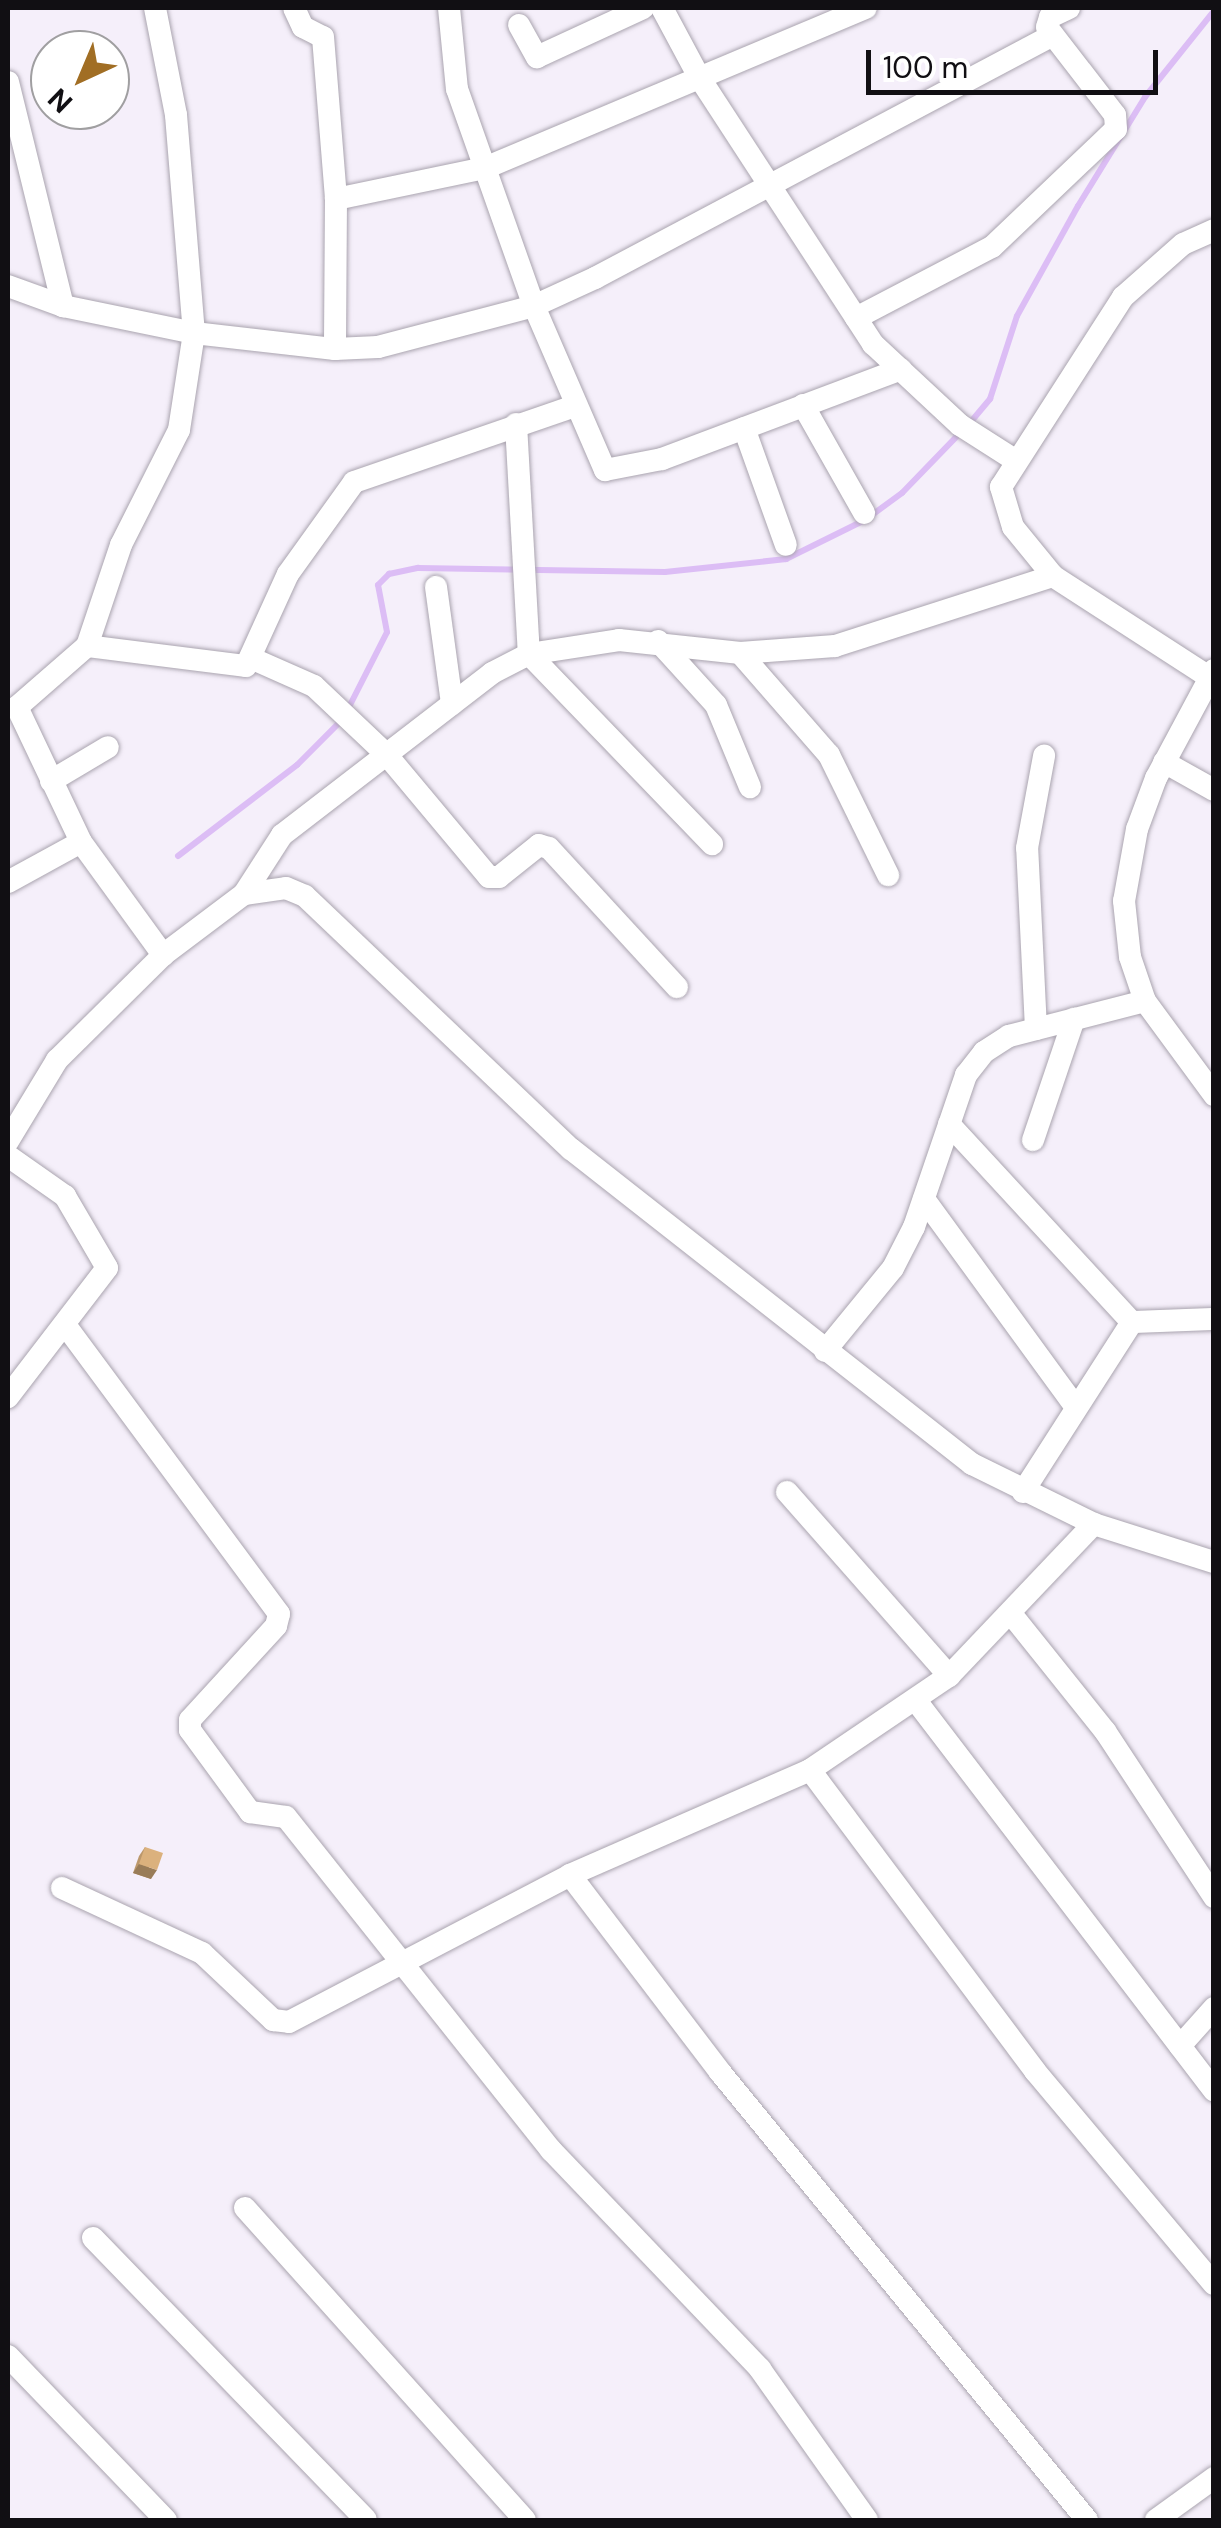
<!DOCTYPE html>
<style>
body{margin:0}
#map{position:relative;width:1221px;height:2528px;overflow:hidden;background:#f5effa;font-family:"DM Sans",sans-serif}
div>[style]{position:absolute}
.stream>*{height:6px;margin:-3px;padding:0 3px;transform-origin:3px;border-radius:3px;background:#dcbdf5}
.roads{filter:drop-shadow(0 0 2px #aaa4af) drop-shadow(0 0 2px #aaa4af)}
.minor>*{height:22px;margin:-11px;padding:0 11px;transform-origin:11px;border-radius:11px;background:#fff}
.wall>*{inset:0;background:#bc986c}
.shaded-wall>*{inset:0;background:#997c58}
.building>*{inset:0;background:#dbb17d}
span{translate:-50% -50%;white-space:nowrap;text-align:center;line-height:1.15;-webkit-text-stroke:9px #fff;paint-order:stroke}
.frame{position:absolute;inset:0;border:10px solid #110f13;pointer-events:none}
.north{position:absolute;left:30px;top:30px;width:100px;height:100px;box-sizing:border-box;background:#fff;border:2px solid #a09fa1;border-radius:50%;rotate:224deg;font-size:28px;font-weight:700;line-height:40px;text-align:center;color:#110f13}
.north::after{content:'';display:block;margin:auto;width:35px;height:45px;background:#a16e24;clip-path:polygon(50% 0,100% 100%,50% 72%,0 100%)}
.scale{position:absolute;left:866px;top:50px;width:292px;height:45px;box-sizing:border-box;border:5px solid #110f13;border-top:0;padding-left:12px;font-size:30px;line-height:35px;white-space:nowrap;color:#110f13;-webkit-text-stroke:8px #fff;paint-order:stroke}
</style>
<div id="map">
<div class="stream">
<div style="left:969px;top:424px;width:33px;rotate:-50deg"></div>
<div style="left:990px;top:399px;width:87px;rotate:-72deg"></div>
<div style="left:1017px;top:316px;width:126px;rotate:-61deg"></div>
<div style="left:1078px;top:206px;width:128px;rotate:-58.4deg"></div>
<div style="left:1145px;top:97px;width:110px;rotate:-51.3deg"></div>
<div style="left:348px;top:709px;width:86px;rotate:-63.1deg"></div>
<div style="left:387px;top:632px;width:48px;rotate:-100.8deg"></div>
<div style="left:378px;top:585px;width:16px;rotate:-45deg"></div>
<div style="left:389px;top:574px;width:30px;rotate:-12deg"></div>
<div style="left:418px;top:568px;width:247px;rotate:0.9deg"></div>
<div style="left:665px;top:572px;width:122px;rotate:-6.1deg"></div>
<div style="left:786px;top:559px;width:88px;rotate:-26.3deg"></div>
<div style="left:865px;top:520px;width:46px;rotate:-36.1deg"></div>
<div style="left:902px;top:493px;width:83px;rotate:-46deg"></div>
<div style="left:178px;top:856px;width:150px;rotate:-37.4deg"></div>
<div style="left:297px;top:765px;width:64px;rotate:-45deg"></div>
</div>
<div class="roads">
<div class="minor">
<div style="left:155px;top:8px;width:109px;rotate:78.9deg"></div>
<div style="left:176px;top:115px;width:219px;rotate:85.3deg"></div>
<div style="left:194px;top:333px;width:98px;rotate:98.8deg"></div>
<div style="left:179px;top:430px;width:129px;rotate:116.8deg"></div>
<div style="left:121px;top:545px;width:107px;rotate:108.6deg"></div>
<div style="left:87px;top:646px;width:93px;rotate:138.9deg"></div>
<div style="left:17px;top:707px;width:149px;rotate:64.6deg"></div>
<div style="left:81px;top:842px;width:140px;rotate:54deg"></div>
<div style="left:294px;top:8px;width:21px;rotate:65deg"></div>
<div style="left:303px;top:27px;width:22px;rotate:27deg"></div>
<div style="left:323px;top:37px;width:163px;rotate:85.4deg"></div>
<div style="left:336px;top:199px;width:150px;rotate:90.4deg"></div>
<div style="left:449px;top:8px;width:81px;rotate:84.4deg"></div>
<div style="left:457px;top:89px;width:230px;rotate:70.5deg"></div>
<div style="left:534px;top:306px;width:179px;rotate:66.6deg"></div>
<div style="left:605px;top:470px;width:58px;rotate:-10.9deg"></div>
<div style="left:662px;top:459px;width:255px;rotate:-20.6deg"></div>
<div style="left:662px;top:8px;width:78px;rotate:61.8deg"></div>
<div style="left:699px;top:77px;width:319px;rotate:56.9deg"></div>
<div style="left:873px;top:344px;width:119px;rotate:43deg"></div>
<div style="left:960px;top:425px;width:65px;rotate:32.5deg"></div>
<div style="left:519px;top:25px;width:37px;rotate:61deg"></div>
<div style="left:537px;top:57px;width:117px;rotate:-24.8deg"></div>
<div style="left:8px;top:82px;width:231px;rotate:76.2deg"></div>
<div style="left:336px;top:199px;width:152px;rotate:-11.8deg"></div>
<div style="left:485px;top:168px;width:413px;rotate:-22.8deg"></div>
<div style="left:8px;top:286px;width:59px;rotate:20deg"></div>
<div style="left:63px;top:306px;width:134px;rotate:11.6deg"></div>
<div style="left:194px;top:333px;width:142px;rotate:6.5deg"></div>
<div style="left:335px;top:349px;width:43px;rotate:-2.7deg"></div>
<div style="left:378px;top:347px;width:161px;rotate:-14.7deg"></div>
<div style="left:534px;top:306px;width:67px;rotate:-24.7deg"></div>
<div style="left:595px;top:278px;width:518px;rotate:-27.95deg"></div>
<div style="left:856px;top:318px;width:153px;rotate:-27.6deg"></div>
<div style="left:992px;top:247px;width:171px;rotate:-43.6deg"></div>
<div style="left:1116px;top:129px;width:14px;rotate:-94deg"></div>
<div style="left:1115px;top:115px;width:111px;rotate:-127.7deg"></div>
<div style="left:1047px;top:27px;width:10px;rotate:-73deg"></div>
<div style="left:1050px;top:17px;width:21px;rotate:-25deg"></div>
<div style="left:803px;top:405px;width:124px;rotate:60.5deg"></div>
<div style="left:516px;top:424px;width:230px;rotate:86.8deg"></div>
<div style="left:529px;top:654px;width:264px;rotate:46.1deg"></div>
<div style="left:744px;top:428px;width:124px;rotate:70.3deg"></div>
<div style="left:436px;top:587px;width:118px;rotate:82.2deg"></div>
<div style="left:658px;top:641px;width:86px;rotate:47.8deg"></div>
<div style="left:716px;top:705px;width:89px;rotate:67.5deg"></div>
<div style="left:87px;top:646px;width:160px;rotate:7.2deg"></div>
<div style="left:246px;top:666px;width:101px;rotate:-65.5deg"></div>
<div style="left:288px;top:574px;width:113px;rotate:-54.3deg"></div>
<div style="left:354px;top:482px;width:234px;rotate:-19deg"></div>
<div style="left:740px;top:653px;width:135px;rotate:48.9deg"></div>
<div style="left:829px;top:755px;width:134px;rotate:63.8deg"></div>
<div style="left:253px;top:659px;width:67px;rotate:23.9deg"></div>
<div style="left:314px;top:686px;width:99px;rotate:43.4deg"></div>
<div style="left:386px;top:754px;width:160px;rotate:50.1deg"></div>
<div style="left:489px;top:877px;width:10px"></div>
<div style="left:499px;top:877px;width:51px;rotate:-38.7deg"></div>
<div style="left:539px;top:845px;width:10px;rotate:17deg"></div>
<div style="left:549px;top:848px;width:189px;rotate:47.4deg"></div>
<div style="left:1214px;top:670px;width:123px;rotate:118.2deg"></div>
<div style="left:1156px;top:778px;width:54px;rotate:110.4deg"></div>
<div style="left:1137px;top:829px;width:73px;rotate:100.2deg"></div>
<div style="left:1124px;top:901px;width:56px;rotate:83.9deg"></div>
<div style="left:1130px;top:957px;width:46px;rotate:71.2deg"></div>
<div style="left:1145px;top:1001px;width:117px;rotate:53.7deg"></div>
<div style="left:1209px;top:677px;width:186px;rotate:-147.1deg"></div>
<div style="left:1053px;top:576px;width:63px;rotate:-129.2deg"></div>
<div style="left:1013px;top:527px;width:42px;rotate:-106.7deg"></div>
<div style="left:1001px;top:487px;width:226px;rotate:-57.3deg"></div>
<div style="left:1123px;top:297px;width:80px;rotate:-41.5deg"></div>
<div style="left:1183px;top:244px;width:34px;rotate:-24deg"></div>
<div style="left:1164px;top:762px;width:57px;rotate:29.2deg"></div>
<div style="left:51px;top:781px;width:66px;rotate:-30.8deg"></div>
<div style="left:8px;top:882px;width:83px;rotate:-28.7deg"></div>
<div style="left:244px;top:894px;width:70px;rotate:-57.2deg"></div>
<div style="left:282px;top:835px;width:265px;rotate:-37.6deg"></div>
<div style="left:492px;top:673px;width:42px;rotate:-27.2deg"></div>
<div style="left:529px;top:654px;width:91px;rotate:-8.8deg"></div>
<div style="left:619px;top:640px;width:122px;rotate:6.1deg"></div>
<div style="left:740px;top:653px;width:95px;rotate:-4.2deg"></div>
<div style="left:835px;top:646px;width:229px;rotate:-17.8deg"></div>
<div style="left:1036px;top:1029px;width:181px;rotate:-92.8deg"></div>
<div style="left:1027px;top:848px;width:94px;rotate:-79.5deg"></div>
<div style="left:949px;top:1124px;width:270px;rotate:47.3deg"></div>
<div style="left:1132px;top:1322px;width:202px;rotate:122.7deg"></div>
<div style="left:1033px;top:1140px;width:128px;rotate:-71.3deg"></div>
<div style="left:8px;top:1141px;width:95px;rotate:-58.8deg"></div>
<div style="left:57px;top:1060px;width:149px;rotate:-44.7deg"></div>
<div style="left:163px;top:955px;width:101px;rotate:-37deg"></div>
<div style="left:244px;top:894px;width:42px;rotate:-8.1deg"></div>
<div style="left:286px;top:888px;width:21px;rotate:23deg"></div>
<div style="left:305px;top:896px;width:367px;rotate:43.6deg"></div>
<div style="left:571px;top:1149px;width:510px;rotate:38.15deg"></div>
<div style="left:972px;top:1464px;width:136px;rotate:26.2deg"></div>
<div style="left:1094px;top:1524px;width:126px;rotate:17.6deg"></div>
<div style="left:8px;top:1156px;width:70px;rotate:35.1deg"></div>
<div style="left:65px;top:1196px;width:83px;rotate:59.7deg"></div>
<div style="left:107px;top:1268px;width:163px;rotate:127.5deg"></div>
<div style="left:924px;top:1199px;width:256px;rotate:53.9deg"></div>
<div style="left:1132px;top:1322px;width:82px;rotate:-2.1deg"></div>
<div style="left:66px;top:1326px;width:358px;rotate:53.5deg"></div>
<div style="left:279px;top:1614px;width:12px;rotate:104deg"></div>
<div style="left:276px;top:1626px;width:127px;rotate:132.5deg"></div>
<div style="left:190px;top:1720px;width:10px;rotate:90deg"></div>
<div style="left:190px;top:1730px;width:102px;rotate:53.8deg"></div>
<div style="left:250px;top:1812px;width:36px;rotate:8deg"></div>
<div style="left:286px;top:1817px;width:426px;rotate:51.5deg"></div>
<div style="left:551px;top:2150px;width:303px;rotate:46.3deg"></div>
<div style="left:760px;top:2369px;width:185px;rotate:54.7deg"></div>
<div style="left:825px;top:1351px;width:107px;rotate:-50.7deg"></div>
<div style="left:893px;top:1268px;width:46px;rotate:-62.9deg"></div>
<div style="left:914px;top:1227px;width:161px;rotate:-71.1deg"></div>
<div style="left:966px;top:1075px;width:29px;rotate:-52deg"></div>
<div style="left:984px;top:1052px;width:30px;rotate:-33deg"></div>
<div style="left:1009px;top:1036px;width:140px;rotate:-14.4deg"></div>
<div style="left:787px;top:1492px;width:245px;rotate:48.6deg"></div>
<div style="left:1012px;top:1615px;width:149px;rotate:51.3deg"></div>
<div style="left:1105px;top:1731px;width:199px;rotate:56.7deg"></div>
<div style="left:917px;top:1702px;width:489px;rotate:52.6deg"></div>
<div style="left:810px;top:1770px;width:376px;rotate:53.2deg"></div>
<div style="left:1035px;top:2071px;width:278px;rotate:50deg"></div>
<div style="left:570px;top:1875px;width:248px;rotate:52.7deg"></div>
<div style="left:720px;top:2072px;width:579px;rotate:50.68deg"></div>
<div style="left:62px;top:1888px;width:154px;rotate:24.9deg"></div>
<div style="left:202px;top:1953px;width:98px;rotate:43.3deg"></div>
<div style="left:273px;top:2020px;width:16px;rotate:7deg"></div>
<div style="left:289px;top:2022px;width:317px;rotate:-27.6deg"></div>
<div style="left:570px;top:1875px;width:262px;rotate:-23.6deg"></div>
<div style="left:810px;top:1770px;width:168px;rotate:-34.1deg"></div>
<div style="left:949px;top:1676px;width:210px;rotate:-46.4deg"></div>
<div style="left:1180px;top:2046px;width:51px;rotate:-48.2deg"></div>
<div style="left:245px;top:2208px;width:419px;rotate:48.1deg"></div>
<div style="left:93px;top:2238px;width:392px;rotate:45.9deg"></div>
<div style="left:8px;top:2356px;width:228px;rotate:46.1deg"></div>
<div style="left:1156px;top:2520px;width:72px;rotate:-35.9deg"></div>
</div>
</div>
<div class="wall">
<div style="clip-path:polygon(145px 1847px,151px 1879px,133px 1873px,139px 1856px)"></div>
</div>
<div class="shaded-wall">
<div style="clip-path:polygon(139px 1864px,157px 1870px,151px 1879px,133px 1873px)"></div>
</div>
<div class="building">
<div style="clip-path:polygon(145px 1847px,163px 1853px,157px 1870px,139px 1864px)"></div>
</div>
<div class="frame"></div>
<div class="north">N</div>
<div class="scale">100 m</div>
</div>
